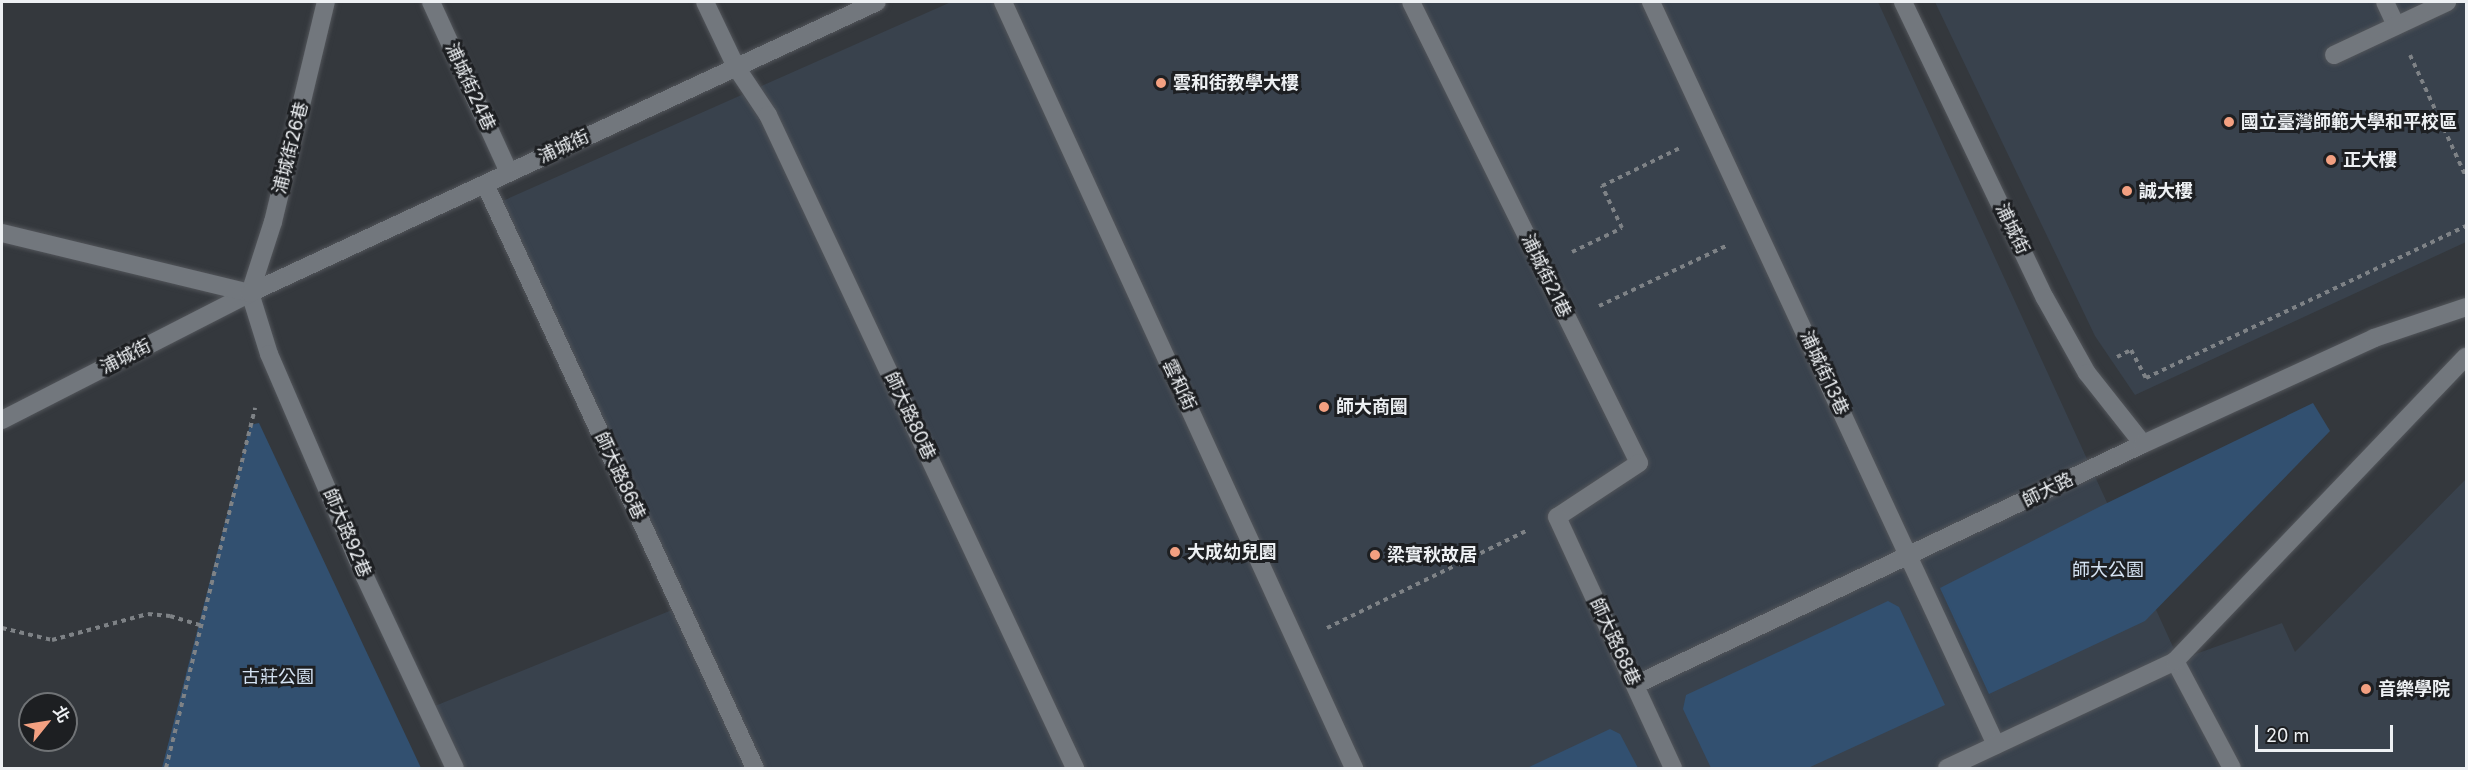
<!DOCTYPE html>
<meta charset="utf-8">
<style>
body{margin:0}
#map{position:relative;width:2468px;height:770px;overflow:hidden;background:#34383d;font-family:Inter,"Noto Sans TC",sans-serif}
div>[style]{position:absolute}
.built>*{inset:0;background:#39424d}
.green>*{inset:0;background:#325070}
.path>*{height:4px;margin-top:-2px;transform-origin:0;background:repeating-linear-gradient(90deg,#7e8286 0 4.5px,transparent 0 9px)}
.roads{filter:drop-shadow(0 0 2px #52555a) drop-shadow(0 0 2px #52555a)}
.lane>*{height:18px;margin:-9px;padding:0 9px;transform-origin:9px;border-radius:9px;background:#72777d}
.street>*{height:18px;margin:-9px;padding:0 9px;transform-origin:9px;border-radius:9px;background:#72777d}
.secondary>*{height:18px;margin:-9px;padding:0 9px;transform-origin:9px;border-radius:9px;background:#72777d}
.dots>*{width:16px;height:16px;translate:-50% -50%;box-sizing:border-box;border:3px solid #1d1f22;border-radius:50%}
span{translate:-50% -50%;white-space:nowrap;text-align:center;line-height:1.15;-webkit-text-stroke:6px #1d1f22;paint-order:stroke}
.poi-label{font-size:18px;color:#edf0f3;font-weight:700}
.left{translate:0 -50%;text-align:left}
.street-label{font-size:18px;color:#edf0f3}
.park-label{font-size:18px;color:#d5e3f3}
.frame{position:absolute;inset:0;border:3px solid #edf0f3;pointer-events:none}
.north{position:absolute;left:18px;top:692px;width:60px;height:60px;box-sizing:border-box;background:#1d1f22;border:2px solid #707376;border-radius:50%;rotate:60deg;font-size:16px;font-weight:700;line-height:24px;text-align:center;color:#edf0f3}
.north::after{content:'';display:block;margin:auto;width:21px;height:27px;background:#f3a081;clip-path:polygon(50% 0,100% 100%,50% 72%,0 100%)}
.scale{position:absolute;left:2255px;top:725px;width:138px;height:27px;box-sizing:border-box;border:3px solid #edf0f3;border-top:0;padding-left:8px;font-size:18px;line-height:21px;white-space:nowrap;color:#edf0f3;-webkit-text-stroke:4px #1d1f22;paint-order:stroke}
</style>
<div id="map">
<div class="built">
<div style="clip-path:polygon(951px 2px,1878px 2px,2179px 660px,2282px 623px,2295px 652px,2466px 479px,2466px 768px,444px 768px,425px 710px,672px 610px,498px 203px)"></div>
<div style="clip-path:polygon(1935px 2px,2466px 2px,2466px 242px,2135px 395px,2095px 336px)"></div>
</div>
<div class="green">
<div style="clip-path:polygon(2313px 403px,2330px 431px,2145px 621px,1989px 694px,1940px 588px,2103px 505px)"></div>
<div style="clip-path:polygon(259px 423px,421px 768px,162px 768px,250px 425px)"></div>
<div style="clip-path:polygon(1888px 601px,1899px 607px,1945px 705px,1808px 768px,1711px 768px,1683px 709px,1686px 695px)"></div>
<div style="clip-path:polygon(1610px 729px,1620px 734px,1638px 768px,1527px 768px)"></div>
</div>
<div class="path">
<div style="left:2410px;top:55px;width:134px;rotate:65.3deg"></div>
<div style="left:1572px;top:252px;width:55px;rotate:-25.6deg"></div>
<div style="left:1622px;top:228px;width:47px;rotate:-115.5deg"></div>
<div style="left:1602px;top:186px;width:89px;rotate:-26deg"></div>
<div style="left:1599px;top:306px;width:143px;rotate:-25.3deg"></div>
<div style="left:2117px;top:357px;width:16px;rotate:-27deg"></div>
<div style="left:2131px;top:350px;width:32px;rotate:62deg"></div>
<div style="left:2146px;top:378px;width:354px;rotate:-25.4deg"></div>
<div style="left:2px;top:628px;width:51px;rotate:13.5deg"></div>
<div style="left:52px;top:640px;width:99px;rotate:-15.2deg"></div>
<div style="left:148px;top:614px;width:22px;rotate:5deg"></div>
<div style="left:170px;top:616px;width:34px;rotate:17deg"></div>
<div style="left:1327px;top:628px;width:224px;rotate:-26deg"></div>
<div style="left:166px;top:768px;width:371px;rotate:-76.1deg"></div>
</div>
<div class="roads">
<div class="lane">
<div style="left:431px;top:2px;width:187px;rotate:65.4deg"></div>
<div style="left:705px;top:2px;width:72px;rotate:64.5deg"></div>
<div style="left:736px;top:67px;width:58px;rotate:56.3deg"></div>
<div style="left:768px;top:115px;width:722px;rotate:64.82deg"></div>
<div style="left:1003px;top:2px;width:843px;rotate:65.38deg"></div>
<div style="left:1411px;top:2px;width:514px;rotate:63.68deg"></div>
<div style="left:1639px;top:463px;width:98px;rotate:146.6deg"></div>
<div style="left:1557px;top:517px;width:277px;rotate:65.2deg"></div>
<div style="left:1651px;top:2px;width:819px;rotate:65.09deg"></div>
<div style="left:1903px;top:2px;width:328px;rotate:64.4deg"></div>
<div style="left:2045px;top:298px;width:86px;rotate:60.8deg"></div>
<div style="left:2087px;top:373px;width:90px;rotate:51.7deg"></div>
<div style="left:2385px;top:2px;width:26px;rotate:65deg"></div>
<div style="left:2334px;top:55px;width:125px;rotate:-25.1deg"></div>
<div style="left:485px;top:184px;width:643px;rotate:65.19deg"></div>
<div style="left:250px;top:293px;width:64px;rotate:72.7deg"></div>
<div style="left:269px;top:354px;width:243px;rotate:66.7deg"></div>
<div style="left:365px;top:577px;width:211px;rotate:64.8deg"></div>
<div style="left:250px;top:293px;width:75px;rotate:-72.1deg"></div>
<div style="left:273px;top:222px;width:226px;rotate:-76.5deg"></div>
<div style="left:2px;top:420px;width:279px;rotate:-27.1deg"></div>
<div style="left:2175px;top:661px;width:121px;rotate:62deg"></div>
<div style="left:1635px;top:685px;width:562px;rotate:-25.38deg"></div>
<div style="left:2143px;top:444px;width:254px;rotate:-24.6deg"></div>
<div style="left:2374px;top:338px;width:97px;rotate:-18.6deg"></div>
</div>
<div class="street">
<div style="left:2px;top:233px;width:255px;rotate:13.6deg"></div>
<div style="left:250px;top:293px;width:691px;rotate:-24.9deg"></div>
</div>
<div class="secondary">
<div style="left:1947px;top:768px;width:252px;rotate:-25.1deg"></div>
<div style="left:2175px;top:661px;width:421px;rotate:-46.3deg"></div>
</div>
</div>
<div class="dots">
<div style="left:1161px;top:83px;background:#f3a081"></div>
<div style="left:2229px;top:122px;background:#f3a081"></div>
<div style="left:2331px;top:160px;background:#f3a081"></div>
<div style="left:2127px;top:191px;background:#f3a081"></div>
<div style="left:1324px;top:407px;background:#f3a081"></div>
<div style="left:1175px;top:552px;background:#f3a081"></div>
<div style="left:1375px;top:555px;background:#f3a081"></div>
<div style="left:2366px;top:689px;background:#f3a081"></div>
</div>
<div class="poi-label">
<span class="left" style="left:1173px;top:83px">雲和街教學大樓</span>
<span class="left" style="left:2241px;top:122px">國立臺灣師範大學和平校區</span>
<span class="left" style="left:2343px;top:160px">正大樓</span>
<span class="left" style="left:2139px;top:191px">誠大樓</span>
<span class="left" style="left:1336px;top:407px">師大商圈</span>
<span class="left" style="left:1187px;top:552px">大成幼兒園</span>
<span class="left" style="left:1387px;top:555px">梁實秋故居</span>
<span class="left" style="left:2378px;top:689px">音樂學院</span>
</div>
<div class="street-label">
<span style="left:470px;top:87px;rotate:65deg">浦城街24巷</span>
<span style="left:564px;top:147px;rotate:-25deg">浦城街</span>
<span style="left:291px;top:148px;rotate:-76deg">浦城街26巷</span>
<span style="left:2012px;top:229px;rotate:64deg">浦城街</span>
<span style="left:1546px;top:276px;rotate:64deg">浦城街21巷</span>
<span style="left:126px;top:357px;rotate:-27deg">浦城街</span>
<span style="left:1824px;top:373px;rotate:65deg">浦城街13巷</span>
<span style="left:1179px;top:385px;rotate:65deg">雲和街</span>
<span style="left:910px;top:416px;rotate:65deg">師大路80巷</span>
<span style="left:620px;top:476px;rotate:65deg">師大路86巷</span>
<span style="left:2048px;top:490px;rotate:-26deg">師大路</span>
<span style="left:347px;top:533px;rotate:67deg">師大路92巷</span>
<span style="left:1615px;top:642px;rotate:65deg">師大路68巷</span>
</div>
<div class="park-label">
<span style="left:2108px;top:570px">師大公園</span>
<span style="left:278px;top:677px">古莊公園</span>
</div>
<div class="frame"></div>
<div class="north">北</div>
<div class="scale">20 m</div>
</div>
